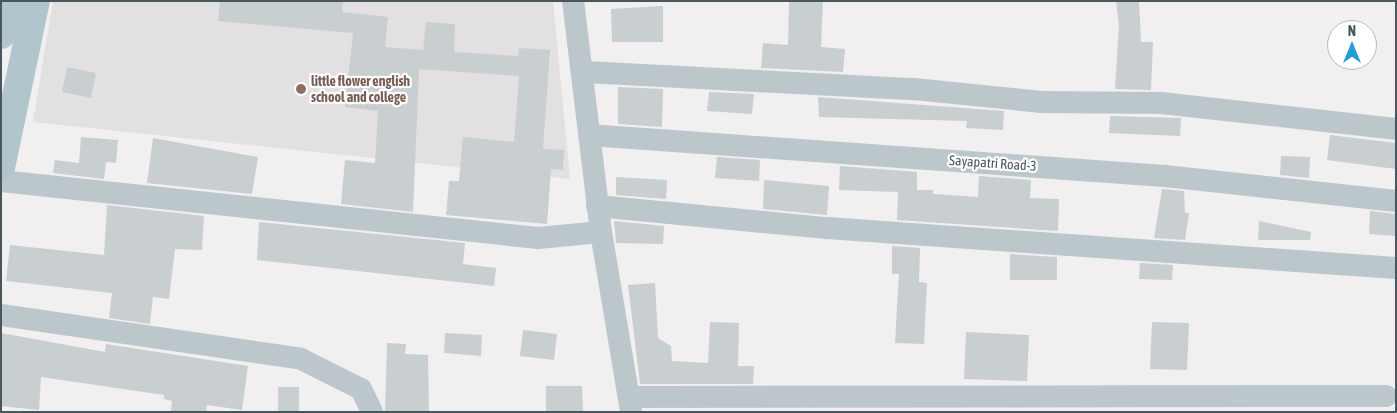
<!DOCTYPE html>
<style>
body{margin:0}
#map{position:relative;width:1397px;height:413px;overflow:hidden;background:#f2eff0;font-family:"Asap Condensed",sans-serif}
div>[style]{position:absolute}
.education>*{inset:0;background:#e2e0e1}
.building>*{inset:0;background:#c9ced0}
.street>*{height:22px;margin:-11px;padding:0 11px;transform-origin:11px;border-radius:11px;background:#bcc7cb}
.primary>*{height:28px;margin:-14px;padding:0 14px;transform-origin:14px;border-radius:14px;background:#b1c5cc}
.dots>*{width:14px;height:14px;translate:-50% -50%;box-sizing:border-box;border:2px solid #fff;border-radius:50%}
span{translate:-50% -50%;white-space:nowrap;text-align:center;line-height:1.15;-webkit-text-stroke:4.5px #fff;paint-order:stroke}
.education-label{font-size:14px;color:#785e54;font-weight:700}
.left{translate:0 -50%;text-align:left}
.street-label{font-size:14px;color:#48575b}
.frame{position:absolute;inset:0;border:2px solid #48575b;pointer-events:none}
.north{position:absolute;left:1327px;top:20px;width:50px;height:50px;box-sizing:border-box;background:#fff;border:1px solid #b6bcbd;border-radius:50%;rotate:0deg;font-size:14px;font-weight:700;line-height:20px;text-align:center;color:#48575b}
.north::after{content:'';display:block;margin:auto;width:18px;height:22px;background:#249cd7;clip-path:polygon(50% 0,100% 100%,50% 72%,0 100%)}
</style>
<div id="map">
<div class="education">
<div style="clip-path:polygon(53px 1px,553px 1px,570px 179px,33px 122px)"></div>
</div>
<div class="building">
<div style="clip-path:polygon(220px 1px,343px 1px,342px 12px,388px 17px,385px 47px,423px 50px,426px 22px,455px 24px,454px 52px,518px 56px,519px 48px,550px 50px,543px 149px,564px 150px,563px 170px,551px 169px,547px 224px,446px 215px,449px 181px,459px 181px,463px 137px,514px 142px,519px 76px,419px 69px,413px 212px,341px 204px,345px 160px,375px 163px,378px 111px,345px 107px,353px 33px,218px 21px)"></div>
<div style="clip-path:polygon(789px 1px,823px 1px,821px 47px,845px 49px,843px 72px,761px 68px,763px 43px,788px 45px)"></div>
<div style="clip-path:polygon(1116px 1px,1139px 1px,1141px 42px,1153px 42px,1151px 90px,1115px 89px,1119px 25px)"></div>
<div style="clip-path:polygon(663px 6px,663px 42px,612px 42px,611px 9px)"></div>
<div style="clip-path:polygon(67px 67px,96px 73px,91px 98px,62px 92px)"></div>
<div style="clip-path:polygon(618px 87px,663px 89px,662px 127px,618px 124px)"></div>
<div style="clip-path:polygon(709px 92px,754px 94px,752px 114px,707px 111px)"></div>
<div style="clip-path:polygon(818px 97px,1004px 111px,1003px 130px,966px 128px,967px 121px,819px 117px)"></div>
<div style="clip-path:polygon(1110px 116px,1181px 118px,1180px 136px,1109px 133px)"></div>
<div style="clip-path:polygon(1330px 135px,1396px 143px,1396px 169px,1327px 160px)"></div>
<div style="clip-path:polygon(81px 137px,118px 140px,116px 163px,106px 162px,104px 179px,53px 173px,55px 160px,79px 163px)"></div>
<div style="clip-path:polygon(153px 138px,258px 157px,252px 194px,147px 183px)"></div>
<div style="clip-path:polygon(1281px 156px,1310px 157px,1309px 178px,1280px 175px)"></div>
<div style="clip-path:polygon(717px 157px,760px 160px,759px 181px,715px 178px)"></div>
<div style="clip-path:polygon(840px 166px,917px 172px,917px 190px,933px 190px,933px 194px,978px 197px,979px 176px,1031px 180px,1030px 198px,1059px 199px,1058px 231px,897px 220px,898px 192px,839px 190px)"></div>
<div style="clip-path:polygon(616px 177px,667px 180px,666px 199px,616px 195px)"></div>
<div style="clip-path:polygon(764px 180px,829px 186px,827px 215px,763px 209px)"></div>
<div style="clip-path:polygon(1162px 189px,1184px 191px,1185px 213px,1189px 213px,1185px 240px,1154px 238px)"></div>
<div style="clip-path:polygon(107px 205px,204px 216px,202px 250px,175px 249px,169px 299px,153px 297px,150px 324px,109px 318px,112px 293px,6px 281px,10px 245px,104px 255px)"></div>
<div style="clip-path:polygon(1370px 211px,1396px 214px,1396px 236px,1369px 234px)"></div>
<div style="clip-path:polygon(614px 221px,664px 226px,663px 244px,616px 243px)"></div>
<div style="clip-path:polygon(1259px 221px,1311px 232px,1310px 240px,1258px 240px)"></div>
<div style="clip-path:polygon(259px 222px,465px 243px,463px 264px,496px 268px,494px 286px,257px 260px)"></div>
<div style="clip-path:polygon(892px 246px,920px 248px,919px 282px,927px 283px,924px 344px,895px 343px,899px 274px,892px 274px)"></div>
<div style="clip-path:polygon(1010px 254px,1057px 257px,1057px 280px,1010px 280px)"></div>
<div style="clip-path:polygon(1140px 263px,1173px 265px,1172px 280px,1139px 279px)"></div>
<div style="clip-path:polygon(655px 283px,658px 338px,671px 346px,672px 361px,708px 363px,710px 322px,739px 323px,738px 366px,754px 366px,753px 384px,640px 384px,628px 285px)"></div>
<div style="clip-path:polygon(1152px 322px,1189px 323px,1187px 370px,1150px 369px)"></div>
<div style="clip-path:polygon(523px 330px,557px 334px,554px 360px,520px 356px)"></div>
<div style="clip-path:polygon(966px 332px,1029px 335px,1027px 381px,964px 379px)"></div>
<div style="clip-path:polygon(1px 333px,105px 352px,106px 344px,248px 366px,242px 410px,207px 405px,206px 412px,171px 412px,172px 401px,164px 399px,164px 395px,41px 377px,39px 410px,1px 406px)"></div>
<div style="clip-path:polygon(445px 333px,482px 335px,481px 356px,444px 353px)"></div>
<div style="clip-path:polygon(387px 343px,406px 344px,405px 354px,428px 355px,429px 412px,385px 412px)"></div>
<div style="clip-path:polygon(546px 386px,582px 386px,583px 412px,546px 412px)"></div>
<div style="clip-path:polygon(278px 387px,299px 387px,299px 411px,278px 411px)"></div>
</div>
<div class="street">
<div style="left:585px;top:72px;width:329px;rotate:3deg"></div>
<div style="left:914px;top:89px;width:128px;rotate:5.8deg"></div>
<div style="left:1041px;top:102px;width:120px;rotate:0.5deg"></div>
<div style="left:1161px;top:103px;width:236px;rotate:6.3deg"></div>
<div style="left:589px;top:135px;width:577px;rotate:4.07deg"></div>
<div style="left:1165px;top:176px;width:232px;rotate:6.2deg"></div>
<div style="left:1px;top:181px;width:540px;rotate:6.06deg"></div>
<div style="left:538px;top:238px;width:63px;rotate:-5.4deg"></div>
<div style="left:601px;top:232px;width:233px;rotate:-96.9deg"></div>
<div style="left:597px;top:206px;width:231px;rotate:5.5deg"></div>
<div style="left:827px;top:228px;width:570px;rotate:4.02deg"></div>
<div style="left:601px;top:232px;width:181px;rotate:80.5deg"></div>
<div style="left:1px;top:315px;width:303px;rotate:8.3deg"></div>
<div style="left:301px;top:359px;width:67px;rotate:26.6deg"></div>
<div style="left:361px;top:389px;width:25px;rotate:64deg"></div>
<div style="left:629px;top:397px;width:757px;rotate:-0.08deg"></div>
</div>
<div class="primary">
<div style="left:1px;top:35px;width:35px;rotate:-78deg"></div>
<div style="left:1px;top:168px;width:171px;rotate:-78.2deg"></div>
</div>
<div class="dots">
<div style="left:301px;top:89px;background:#8d6e63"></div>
</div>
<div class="education-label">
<span class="left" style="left:311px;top:89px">little flower english<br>school and college</span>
</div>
<div class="street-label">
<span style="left:993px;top:163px;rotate:4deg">Sayapatri Road-3</span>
</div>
<div class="frame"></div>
<div class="north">N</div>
</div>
